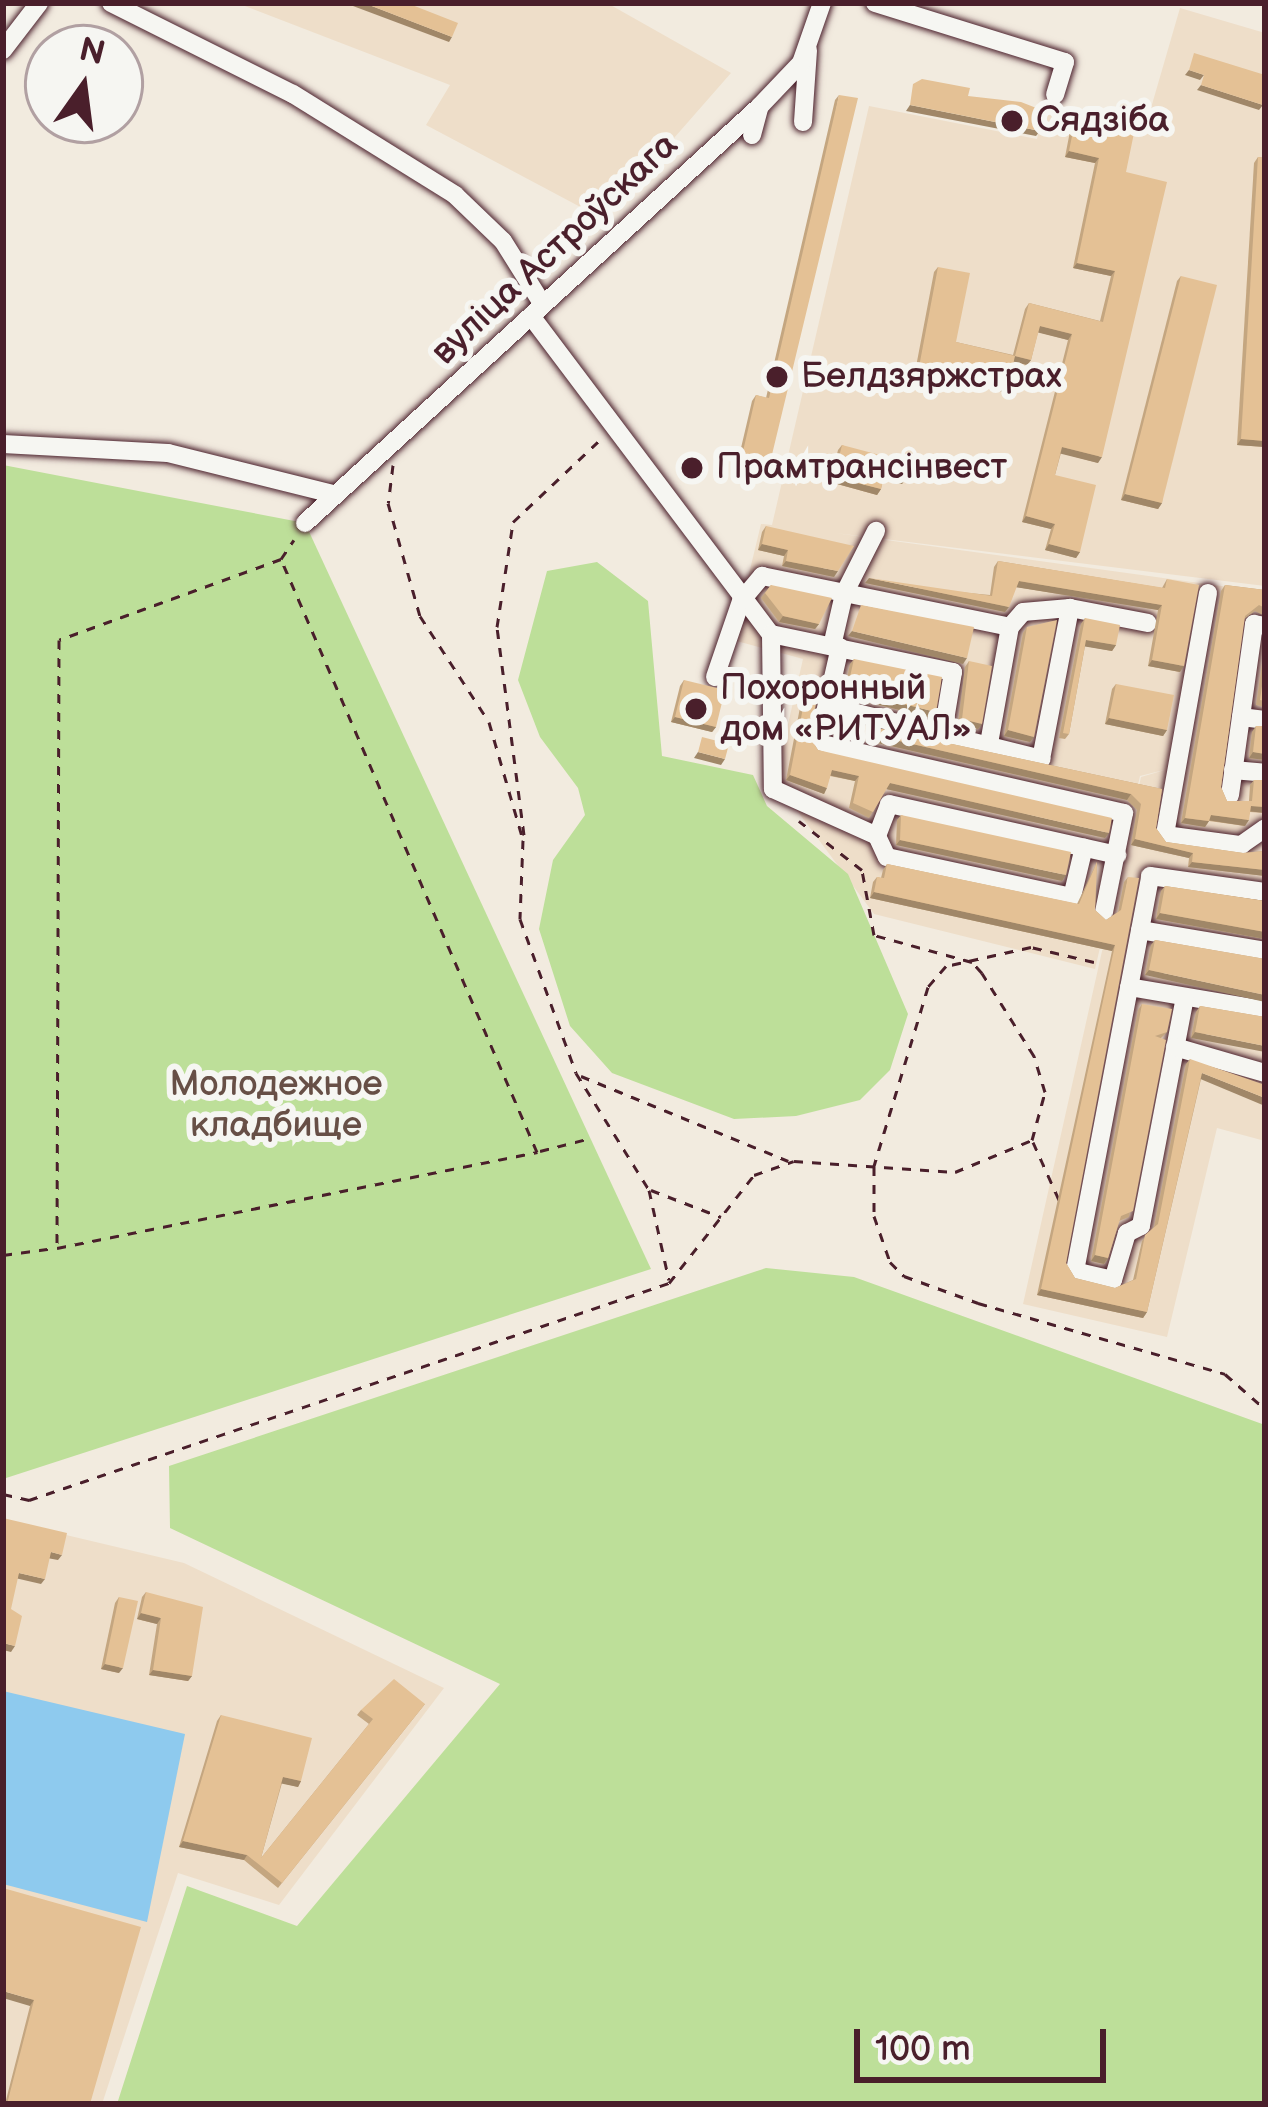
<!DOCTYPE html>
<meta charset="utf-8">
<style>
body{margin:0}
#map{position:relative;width:1268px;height:2107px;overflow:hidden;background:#f2ebdf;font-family:"Balsamiq Sans",sans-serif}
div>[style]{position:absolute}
.built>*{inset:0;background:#eedec9}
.green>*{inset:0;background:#bddf99}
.water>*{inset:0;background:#8ecaee}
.path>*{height:3px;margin-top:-1.5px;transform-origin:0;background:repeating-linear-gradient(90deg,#4a1f2b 0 9px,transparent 0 18px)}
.roads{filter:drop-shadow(0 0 3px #4a1f2b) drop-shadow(0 0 3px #4a1f2b)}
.minor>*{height:18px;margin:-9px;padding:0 9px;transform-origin:9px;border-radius:9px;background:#f6f6f2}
.wall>*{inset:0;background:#c4a680}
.shaded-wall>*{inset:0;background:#a08768}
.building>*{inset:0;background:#e4c195}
.dots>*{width:33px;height:33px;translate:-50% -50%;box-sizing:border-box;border:6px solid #f6f6f2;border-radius:50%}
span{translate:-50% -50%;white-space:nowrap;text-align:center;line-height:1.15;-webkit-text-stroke:12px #f6f6f2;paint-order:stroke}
.poi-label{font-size:36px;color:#4a1f2b}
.left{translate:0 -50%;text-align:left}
.street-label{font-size:36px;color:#4a1f2b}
.park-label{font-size:36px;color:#674f46}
.frame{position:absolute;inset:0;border:6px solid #4a1f2b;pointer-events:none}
.north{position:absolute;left:24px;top:24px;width:120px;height:120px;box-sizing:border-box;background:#f6f6f2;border:3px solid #b1a0a2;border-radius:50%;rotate:14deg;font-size:33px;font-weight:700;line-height:48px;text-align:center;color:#4a1f2b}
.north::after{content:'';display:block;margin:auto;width:42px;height:54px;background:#4a1f2b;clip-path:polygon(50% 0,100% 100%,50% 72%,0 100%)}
.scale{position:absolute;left:854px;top:2029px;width:252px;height:54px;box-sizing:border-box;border:6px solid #4a1f2b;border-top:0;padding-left:15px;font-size:36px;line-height:42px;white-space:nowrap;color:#4a1f2b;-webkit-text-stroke:9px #f6f6f2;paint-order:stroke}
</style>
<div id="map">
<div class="built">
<div style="clip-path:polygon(237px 3px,607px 3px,731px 73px,603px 219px,426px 125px,450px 85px)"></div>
<div style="clip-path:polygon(1180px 8px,1265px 33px,1265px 586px,835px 533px,1265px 592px,1265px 1141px,1217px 1128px,1167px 1337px,1023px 1304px,1141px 777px,1168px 769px,1140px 776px,1095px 969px,874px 914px,775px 781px,803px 659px,733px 640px,761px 524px,772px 525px,869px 106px,1037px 139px,1043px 112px,1144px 132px)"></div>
<div style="clip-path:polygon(3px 1520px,184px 1563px,444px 1688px,279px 1905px,178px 1873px,102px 2104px,3px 2104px)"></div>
</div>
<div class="green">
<div style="clip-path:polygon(3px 465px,305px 523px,651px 1269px,3px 1479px)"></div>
<div style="clip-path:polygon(597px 562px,648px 601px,662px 756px,753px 775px,767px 806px,848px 874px,908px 1014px,890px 1070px,860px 1100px,796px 1116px,734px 1119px,612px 1073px,570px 1026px,539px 929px,553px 860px,585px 815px,578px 788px,540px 737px,518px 680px,547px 571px)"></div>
<div style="clip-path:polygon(766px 1268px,854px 1277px,1265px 1425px,1265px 2104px,117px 2104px,187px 1886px,297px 1926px,500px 1684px,170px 1528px,169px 1466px)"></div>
</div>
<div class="water">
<div style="clip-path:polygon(3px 1691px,185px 1734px,147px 1922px,3px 1884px)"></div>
</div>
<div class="path">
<div style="left:393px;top:465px;width:38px;rotate:97deg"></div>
<div style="left:388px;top:503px;width:117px;rotate:74.2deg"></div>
<div style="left:420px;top:616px;width:126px;rotate:56.9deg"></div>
<div style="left:489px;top:722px;width:123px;rotate:73.9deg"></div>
<div style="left:523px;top:840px;width:79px;rotate:92.2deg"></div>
<div style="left:520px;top:919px;width:164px;rotate:70deg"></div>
<div style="left:576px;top:1073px;width:138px;rotate:58deg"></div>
<div style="left:649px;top:1190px;width:92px;rotate:77.5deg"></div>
<div style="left:281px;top:559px;width:236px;rotate:160deg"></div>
<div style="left:59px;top:640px;width:608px;rotate:90.19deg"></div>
<div style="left:57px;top:1248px;width:490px;rotate:-11.3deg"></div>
<div style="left:537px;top:1152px;width:646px;rotate:-113.35deg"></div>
<div style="left:281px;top:559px;width:23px;rotate:-56deg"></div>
<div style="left:524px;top:835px;width:210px;rotate:-97.4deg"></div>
<div style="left:497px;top:627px;width:106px;rotate:-81.3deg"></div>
<div style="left:513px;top:522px;width:124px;rotate:-43.4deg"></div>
<div style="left:1094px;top:962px;width:65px;rotate:-166.6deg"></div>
<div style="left:1031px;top:947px;width:87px;rotate:167.4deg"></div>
<div style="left:946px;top:966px;width:28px;rotate:131deg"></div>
<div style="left:928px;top:987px;width:187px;rotate:106.8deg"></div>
<div style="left:874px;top:1166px;width:50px;rotate:90deg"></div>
<div style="left:874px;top:1216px;width:49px;rotate:70.8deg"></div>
<div style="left:890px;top:1262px;width:20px;rotate:45deg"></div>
<div style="left:904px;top:1276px;width:79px;rotate:20deg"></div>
<div style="left:978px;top:1303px;width:257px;rotate:16deg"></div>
<div style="left:1225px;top:1374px;width:53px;rotate:41.2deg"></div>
<div style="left:581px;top:1076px;width:224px;rotate:22.3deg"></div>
<div style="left:1033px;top:1142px;width:66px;rotate:65.8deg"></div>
<div style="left:540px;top:1151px;width:53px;rotate:-14.3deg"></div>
<div style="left:651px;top:1190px;width:75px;rotate:21.1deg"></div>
<div style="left:3px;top:1255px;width:52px;rotate:-7.7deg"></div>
<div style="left:3px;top:1494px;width:27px;rotate:13deg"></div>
<div style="left:29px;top:1500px;width:676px;rotate:-18.73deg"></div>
<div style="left:669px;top:1283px;width:137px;rotate:-51.8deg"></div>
<div style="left:754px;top:1175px;width:42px;rotate:-19.3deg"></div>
<div style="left:794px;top:1161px;width:161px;rotate:3.9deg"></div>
<div style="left:955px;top:1172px;width:83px;rotate:-22.6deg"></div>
<div style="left:1032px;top:1140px;width:50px;rotate:-74.8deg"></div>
<div style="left:1045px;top:1092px;width:38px;rotate:-107deg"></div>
<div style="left:1034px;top:1056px;width:98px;rotate:-122.1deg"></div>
<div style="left:982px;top:973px;width:15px;rotate:-132deg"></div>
<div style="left:972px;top:962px;width:102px;rotate:-164.6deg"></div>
<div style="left:874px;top:935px;width:66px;rotate:-100.5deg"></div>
<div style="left:862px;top:870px;width:80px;rotate:-142.1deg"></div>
</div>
<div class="roads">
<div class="minor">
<div style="left:111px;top:3px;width:203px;rotate:26.6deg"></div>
<div style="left:293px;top:94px;width:191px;rotate:31.9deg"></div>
<div style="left:455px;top:195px;width:66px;rotate:43.8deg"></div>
<div style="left:503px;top:241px;width:75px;rotate:58deg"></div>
<div style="left:875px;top:3px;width:199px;rotate:17.3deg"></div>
<div style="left:1065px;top:62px;width:34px;rotate:107deg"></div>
<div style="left:3px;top:50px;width:59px;rotate:-52.5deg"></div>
<div style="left:803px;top:122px;width:72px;rotate:-86deg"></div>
<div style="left:752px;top:135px;width:30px;rotate:-75deg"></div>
<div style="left:531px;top:316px;width:398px;rotate:53deg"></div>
<div style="left:771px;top:634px;width:186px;rotate:11.8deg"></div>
<div style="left:953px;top:672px;width:61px;rotate:99.5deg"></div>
<div style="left:3px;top:444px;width:165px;rotate:3.1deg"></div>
<div style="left:168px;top:453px;width:173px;rotate:14deg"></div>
<div style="left:305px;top:523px;width:617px;rotate:-42.5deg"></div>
<div style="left:760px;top:106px;width:59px;rotate:-46.4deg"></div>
<div style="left:801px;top:63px;width:64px;rotate:-70.7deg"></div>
<div style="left:1208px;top:593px;width:246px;rotate:100.1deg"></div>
<div style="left:1165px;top:835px;width:77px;rotate:7.5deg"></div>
<div style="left:1241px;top:845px;width:29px;rotate:-35deg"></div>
<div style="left:771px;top:634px;width:155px;rotate:89.3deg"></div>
<div style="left:773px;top:789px;width:114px;rotate:24.3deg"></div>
<div style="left:877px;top:836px;width:23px;rotate:65deg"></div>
<div style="left:887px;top:857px;width:189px;rotate:12.2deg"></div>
<div style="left:1072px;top:897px;width:51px;rotate:-76.5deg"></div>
<div style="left:832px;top:646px;width:53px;rotate:-77deg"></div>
<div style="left:844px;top:594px;width:71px;rotate:-63.1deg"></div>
<div style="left:840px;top:647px;width:98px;rotate:102.9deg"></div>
<div style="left:818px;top:743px;width:314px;rotate:12.9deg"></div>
<div style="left:1124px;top:813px;width:101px;rotate:101.4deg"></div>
<div style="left:715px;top:677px;width:80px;rotate:-71.1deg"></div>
<div style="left:741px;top:601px;width:33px;rotate:-50deg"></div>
<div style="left:762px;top:576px;width:253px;rotate:11.6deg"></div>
<div style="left:829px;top:706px;width:219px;rotate:14deg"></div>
<div style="left:1041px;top:759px;width:154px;rotate:-79.1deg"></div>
<div style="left:1241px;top:717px;width:24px;rotate:7deg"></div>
<div style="left:988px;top:749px;width:124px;rotate:-79.8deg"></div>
<div style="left:1010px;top:627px;width:20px;rotate:-49deg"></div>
<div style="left:1023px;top:612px;width:47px;rotate:-4.9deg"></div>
<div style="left:1070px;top:608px;width:79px;rotate:10.9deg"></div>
<div style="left:1233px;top:770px;width:32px;rotate:5deg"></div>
<div style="left:1230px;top:795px;width:173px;rotate:-82deg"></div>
<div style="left:1254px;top:624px;width:11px;rotate:10deg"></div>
<div style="left:877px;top:836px;width:34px;rotate:-69deg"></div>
<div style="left:889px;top:804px;width:234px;rotate:12.6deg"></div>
<div style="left:1140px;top:930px;width:127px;rotate:9.5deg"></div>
<div style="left:1129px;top:987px;width:138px;rotate:9.6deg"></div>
<div style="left:1185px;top:997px;width:233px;rotate:100.9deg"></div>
<div style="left:1141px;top:1226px;width:16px;rotate:153deg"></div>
<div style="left:1127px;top:1233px;width:49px;rotate:106.6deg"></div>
<div style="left:1113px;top:1280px;width:39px;rotate:-167deg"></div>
<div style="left:1075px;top:1271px;width:402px;rotate:-79.2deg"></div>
<div style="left:1150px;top:876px;width:116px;rotate:7.9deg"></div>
<div style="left:1175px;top:1047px;width:94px;rotate:16.1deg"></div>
</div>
</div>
<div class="wall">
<div style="clip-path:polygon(839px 95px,769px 467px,765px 472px,737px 465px,752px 401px,756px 395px,766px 398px,835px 100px)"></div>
<div style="clip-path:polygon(1075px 121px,1126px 172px,1098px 463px,1061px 453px,1055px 475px,1080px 552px,1076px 558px,1045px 550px,1051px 529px,1022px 522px,1068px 340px,1038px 332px,1031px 360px,1027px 365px,1014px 362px,1008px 387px,1004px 392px,915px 372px,934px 272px,938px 267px,956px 342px,1013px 355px,1025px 309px,1029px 303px,1100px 321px,1111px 276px,1073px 268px,1095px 163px,1065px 157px,1071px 126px)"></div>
<div style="clip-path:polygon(1258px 157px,1265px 158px,1265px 447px,1237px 445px,1254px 163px)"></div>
<div style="clip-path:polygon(1181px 276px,1162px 503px,1158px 509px,1121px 500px,1177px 281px)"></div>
<div style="clip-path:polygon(842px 445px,906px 478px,902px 484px,883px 479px,881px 489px,877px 495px,830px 482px,838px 450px)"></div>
<div style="clip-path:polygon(766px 526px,834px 577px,782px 566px,784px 556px,758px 550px,762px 532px)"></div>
<div style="clip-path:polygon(998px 561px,1162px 588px,1167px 579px,1180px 672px,1148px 666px,1158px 610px,1016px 587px,1005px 612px,865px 583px,990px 595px,994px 567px)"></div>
<div style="clip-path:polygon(771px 585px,819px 624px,815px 629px,779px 622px,761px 598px)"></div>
<div style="clip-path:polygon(1225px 585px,1265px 590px,1265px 616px,1255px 611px,1244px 619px,1221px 787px,1227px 801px,1249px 801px,1250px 785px,1254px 780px,1265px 813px,1250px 812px,1245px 826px,1209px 821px,1205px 827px,1181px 823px,1221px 591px)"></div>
<div style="clip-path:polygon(1085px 618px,1116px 645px,1112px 651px,1085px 646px,1069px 734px,1065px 739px,1059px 738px,1081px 624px)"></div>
<div style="clip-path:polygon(1027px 627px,1030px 742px,1004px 736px,1023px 633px)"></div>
<div style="clip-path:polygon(1265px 643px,1265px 707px,1256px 705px)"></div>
<div style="clip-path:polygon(854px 659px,932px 718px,843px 696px,850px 664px)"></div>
<div style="clip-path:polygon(969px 661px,978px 729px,958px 724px,965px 667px)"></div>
<div style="clip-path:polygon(684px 680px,716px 727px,712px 732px,671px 722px,680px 686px)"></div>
<div style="clip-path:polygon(1116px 684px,1167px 730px,1163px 736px,1105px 724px,1112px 689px)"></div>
<div style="clip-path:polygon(807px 687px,809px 736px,818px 750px,1105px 838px,886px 789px,869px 818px,849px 808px,855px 781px,830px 776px,824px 794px,786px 780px,803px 692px)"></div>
<div style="clip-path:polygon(840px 720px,1162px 789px,1156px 828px,1166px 842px,1243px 853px,1264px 851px,1265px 848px,1265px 876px,1188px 867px,1189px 858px,1131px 845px,1137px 810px,1127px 800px,834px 733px)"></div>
<div style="clip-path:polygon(1256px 726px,1265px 760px,1249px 758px,1252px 732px)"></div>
<div style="clip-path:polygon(901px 815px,1062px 881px,896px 845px,897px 820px)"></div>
<div style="clip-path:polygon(1097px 862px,1095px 910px,1106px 920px,1118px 912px,1124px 882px,1128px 877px,1066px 1263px,1075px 1278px,1115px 1288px,1133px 1280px,1142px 1241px,1154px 1227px,1186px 1064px,1190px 1059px,1201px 1079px,1147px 1312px,1143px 1318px,1037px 1295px,1112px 951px,870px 898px,873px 882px,877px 877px,881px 878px,883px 870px,887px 864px,1077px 904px)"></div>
<div style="clip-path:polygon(1165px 886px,1265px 901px,1265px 939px,1156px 919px,1161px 891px)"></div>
<div style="clip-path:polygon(1155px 940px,1265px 959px,1145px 975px,1151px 945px)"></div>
<div style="clip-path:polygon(1142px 1004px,1167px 1032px,1161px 1038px,1129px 1217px,1119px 1221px,1108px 1258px,1104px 1264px,1091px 1261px,1138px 1010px)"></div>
<div style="clip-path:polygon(1200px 1006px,1265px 1017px,1191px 1038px,1196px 1012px)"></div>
<div style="clip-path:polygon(146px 1592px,192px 1676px,188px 1681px,149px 1675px,157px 1624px,137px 1619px,142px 1597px)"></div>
<div style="clip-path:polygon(119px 1597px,119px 1673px,101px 1669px,115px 1603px)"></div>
<div style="clip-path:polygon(425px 1704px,278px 1888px,244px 1860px,179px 1847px,217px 1721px,221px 1715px,301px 1781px,298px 1787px,282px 1783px,261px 1858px,369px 1724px,357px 1715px,361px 1710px)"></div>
<div style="clip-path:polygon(3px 1888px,90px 2104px,5px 2104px,30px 2006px)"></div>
</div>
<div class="shaded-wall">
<div style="clip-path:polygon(345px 3px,364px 3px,452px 37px,449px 42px)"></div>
<div style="clip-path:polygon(1189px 70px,1204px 75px,1200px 80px,1185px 75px)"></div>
<div style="clip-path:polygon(1201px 85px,1263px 105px,1259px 110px,1197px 90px)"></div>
<div style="clip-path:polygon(910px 105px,1040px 131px,1036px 136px,906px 111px)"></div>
<div style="clip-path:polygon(1069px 151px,1099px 158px,1095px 163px,1065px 157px)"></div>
<div style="clip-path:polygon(1077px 263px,1115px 271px,1111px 276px,1073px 268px)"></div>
<div style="clip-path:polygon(1040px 326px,1072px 334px,1068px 340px,1036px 332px)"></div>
<div style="clip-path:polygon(1015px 356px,1031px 360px,1027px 365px,1012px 361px)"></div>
<div style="clip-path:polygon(919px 367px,1008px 387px,1004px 392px,915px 372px)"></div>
<div style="clip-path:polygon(1241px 439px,1265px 441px,1265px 447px,1237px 445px)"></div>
<div style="clip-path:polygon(1062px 447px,1102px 457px,1098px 463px,1058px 453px)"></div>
<div style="clip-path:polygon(741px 460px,769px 467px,765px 472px,737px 465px)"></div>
<div style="clip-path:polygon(885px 473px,906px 478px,902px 484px,881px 478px)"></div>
<div style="clip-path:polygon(834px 477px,881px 489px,877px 495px,830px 482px)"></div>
<div style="clip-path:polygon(1125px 494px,1162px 503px,1158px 509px,1121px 500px)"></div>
<div style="clip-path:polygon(1026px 516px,1055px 524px,1051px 529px,1022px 522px)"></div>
<div style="clip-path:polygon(762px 544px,788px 550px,784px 556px,758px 550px)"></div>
<div style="clip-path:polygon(1049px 544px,1080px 552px,1076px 558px,1045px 550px)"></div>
<div style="clip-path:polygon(786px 561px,838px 571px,834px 577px,782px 566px)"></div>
<div style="clip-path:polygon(869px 578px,1009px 607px,1005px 612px,865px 583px)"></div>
<div style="clip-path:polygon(1019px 581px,1162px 605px,1158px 610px,1015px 587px)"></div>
<div style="clip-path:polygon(783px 616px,819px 624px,815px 629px,779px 622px)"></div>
<div style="clip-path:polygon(852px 631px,967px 658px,963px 664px,848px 636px)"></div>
<div style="clip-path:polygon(1086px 640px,1116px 645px,1112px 651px,1082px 646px)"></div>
<div style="clip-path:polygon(1152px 660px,1184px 666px,1180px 672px,1148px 666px)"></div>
<div style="clip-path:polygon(847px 690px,936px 712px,932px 718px,843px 696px)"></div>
<div style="clip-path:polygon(675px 717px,716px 727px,712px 732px,671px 722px)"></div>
<div style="clip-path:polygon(1109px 718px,1167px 730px,1163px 736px,1105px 724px)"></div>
<div style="clip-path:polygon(962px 719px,982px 724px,978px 729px,958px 724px)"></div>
<div style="clip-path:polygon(838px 727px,1131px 794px,1127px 800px,834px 733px)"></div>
<div style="clip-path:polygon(1008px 730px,1034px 737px,1030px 742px,1004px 736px)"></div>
<div style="clip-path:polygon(698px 752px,725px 759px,721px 765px,694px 758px)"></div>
<div style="clip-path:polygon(1253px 752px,1265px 754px,1265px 760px,1249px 758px)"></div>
<div style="clip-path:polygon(832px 770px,859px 776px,855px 781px,828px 775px)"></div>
<div style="clip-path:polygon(790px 775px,827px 788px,824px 794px,786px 780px)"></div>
<div style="clip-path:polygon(890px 783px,1109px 833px,1105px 838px,886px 789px)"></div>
<div style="clip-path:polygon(1251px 806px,1265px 807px,1265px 813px,1247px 811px)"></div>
<div style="clip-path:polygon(1211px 815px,1249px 820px,1245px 826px,1207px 820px)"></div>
<div style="clip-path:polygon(1185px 818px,1209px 821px,1205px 827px,1181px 823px)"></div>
<div style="clip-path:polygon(1135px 839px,1193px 853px,1189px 858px,1131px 845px)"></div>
<div style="clip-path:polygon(900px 840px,1066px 875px,1062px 881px,896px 845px)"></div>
<div style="clip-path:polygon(1192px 862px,1265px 870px,1265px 876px,1188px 867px)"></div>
<div style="clip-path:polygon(874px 892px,1115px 945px,1112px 951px,870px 898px)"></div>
<div style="clip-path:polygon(1160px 913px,1265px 932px,1265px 939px,1156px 919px)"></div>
<div style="clip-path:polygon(1149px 970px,1265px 995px,1265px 1002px,1145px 975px)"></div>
<div style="clip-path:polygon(1195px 1032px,1265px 1046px,1265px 1052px,1191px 1038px)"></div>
<div style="clip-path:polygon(1202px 1073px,1265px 1098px,1265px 1106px,1198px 1078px)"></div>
<div style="clip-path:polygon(1095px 1255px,1108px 1258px,1104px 1264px,1091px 1261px)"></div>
<div style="clip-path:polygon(1041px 1289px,1147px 1312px,1143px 1318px,1037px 1295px)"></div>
<div style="clip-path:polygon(51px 1552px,62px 1555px,58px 1560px,47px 1558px)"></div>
<div style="clip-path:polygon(19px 1573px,45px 1579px,41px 1584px,15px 1578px)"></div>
<div style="clip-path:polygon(141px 1613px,161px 1618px,157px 1624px,137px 1619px)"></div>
<div style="clip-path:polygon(3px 1643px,15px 1646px,11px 1652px,3px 1650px)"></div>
<div style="clip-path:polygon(105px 1664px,123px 1668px,119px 1673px,101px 1669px)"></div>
<div style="clip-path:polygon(153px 1670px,192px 1676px,188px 1681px,149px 1675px)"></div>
<div style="clip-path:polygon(283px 1777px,301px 1781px,298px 1787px,279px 1783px)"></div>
<div style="clip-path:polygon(183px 1841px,247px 1855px,244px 1860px,179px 1847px)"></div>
<div style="clip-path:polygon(3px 1991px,34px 2000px,30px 2006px,3px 1998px)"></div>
</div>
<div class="building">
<div style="clip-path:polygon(364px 3px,407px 3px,458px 23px,452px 37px)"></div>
<div style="clip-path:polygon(1194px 53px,1265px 75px,1265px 98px,1263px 105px,1201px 85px,1204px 75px,1189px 70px)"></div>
<div style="clip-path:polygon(922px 79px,970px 88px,968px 96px,1021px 102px,1044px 111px,1040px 131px,910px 105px,913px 84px)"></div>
<div style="clip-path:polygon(839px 95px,858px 98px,769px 467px,741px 460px,756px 395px,769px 398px)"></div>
<div style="clip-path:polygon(1075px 121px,1134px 133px,1126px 172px,1167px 182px,1102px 457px,1062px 447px,1055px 475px,1096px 485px,1080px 552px,1049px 544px,1055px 524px,1026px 516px,1072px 334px,1040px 326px,1031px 360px,1015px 356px,1029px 303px,1103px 322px,1115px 271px,1077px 263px,1099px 158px,1069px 151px)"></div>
<div style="clip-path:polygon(1258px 157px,1265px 158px,1265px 441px,1241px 439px)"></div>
<div style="clip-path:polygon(938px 267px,970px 273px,956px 342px,1015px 356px,1008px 387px,919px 367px)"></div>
<div style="clip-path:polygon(1181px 276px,1217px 285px,1162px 503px,1125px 494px)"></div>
<div style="clip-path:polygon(842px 445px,910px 463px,906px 478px,885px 473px,881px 489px,834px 477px)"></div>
<div style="clip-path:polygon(766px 526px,854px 546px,838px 571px,786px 561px,788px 550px,762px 544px)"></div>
<div style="clip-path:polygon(998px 561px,1165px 588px,1167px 579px,1199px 585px,1184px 666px,1152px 660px,1162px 605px,1019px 581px,1009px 607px,869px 578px,992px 596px)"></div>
<div style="clip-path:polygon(771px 585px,832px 598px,819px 624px,783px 616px,765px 593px)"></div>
<div style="clip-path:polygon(1225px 585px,1265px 590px,1265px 608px,1259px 605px,1245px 616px,1221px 787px,1227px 801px,1252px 801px,1254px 780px,1265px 780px,1265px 807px,1251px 806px,1249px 820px,1211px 815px,1209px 821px,1185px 818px)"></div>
<div style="clip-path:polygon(861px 605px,974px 627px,967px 658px,852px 631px)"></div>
<div style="clip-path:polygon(1085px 618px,1120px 625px,1116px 645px,1086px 640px,1069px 734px,1063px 733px)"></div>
<div style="clip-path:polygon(1057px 620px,1034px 737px,1008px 730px,1027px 627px)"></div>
<div style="clip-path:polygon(854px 659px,942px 677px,936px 712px,847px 690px)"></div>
<div style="clip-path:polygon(969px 661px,992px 666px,982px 724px,962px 719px)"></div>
<div style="clip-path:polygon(1265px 665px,1265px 701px,1260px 700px)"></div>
<div style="clip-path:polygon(684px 680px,725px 690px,716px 727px,675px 717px)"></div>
<div style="clip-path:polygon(1116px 684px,1174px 695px,1167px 730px,1109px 718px)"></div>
<div style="clip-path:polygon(807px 687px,819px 690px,809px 736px,818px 750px,1112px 818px,1109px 833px,890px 783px,873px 812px,853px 803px,859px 776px,832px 770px,827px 788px,790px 775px)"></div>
<div style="clip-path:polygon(840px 720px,1162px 789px,1156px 828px,1166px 842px,1243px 853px,1265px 851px,1265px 870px,1192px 862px,1193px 853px,1135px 839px,1141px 804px,1131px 794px,838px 727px)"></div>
<div style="clip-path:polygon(1256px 726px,1265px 726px,1265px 754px,1253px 752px)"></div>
<div style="clip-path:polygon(702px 737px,729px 744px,725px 759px,698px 752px)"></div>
<div style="clip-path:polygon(901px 815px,1071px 852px,1066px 875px,900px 840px)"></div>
<div style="clip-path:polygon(1097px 862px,1095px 910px,1106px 920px,1121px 910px,1128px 877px,1139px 878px,1066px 1263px,1075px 1278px,1115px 1288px,1136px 1279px,1145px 1235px,1158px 1224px,1190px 1059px,1265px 1085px,1265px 1098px,1202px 1073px,1147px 1312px,1041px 1289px,1115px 945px,874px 892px,877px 877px,884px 878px,887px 864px,1079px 904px)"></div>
<div style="clip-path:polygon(1165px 886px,1265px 901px,1265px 932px,1160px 913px)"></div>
<div style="clip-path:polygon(1155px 940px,1265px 959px,1265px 995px,1149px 970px)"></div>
<div style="clip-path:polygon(1142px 1004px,1172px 1009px,1167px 1032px,1155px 1036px,1166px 1040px,1133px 1211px,1121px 1216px,1108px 1258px,1095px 1255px)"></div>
<div style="clip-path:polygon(1200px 1006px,1265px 1017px,1265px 1046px,1195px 1032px)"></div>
<div style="clip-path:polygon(3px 1518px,67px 1533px,62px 1555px,51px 1552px,45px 1579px,19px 1573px,11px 1609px,22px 1616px,15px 1646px,3px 1643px)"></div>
<div style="clip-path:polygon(146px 1592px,203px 1607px,192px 1676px,153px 1670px,161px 1618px,141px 1613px)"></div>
<div style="clip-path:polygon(119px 1597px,138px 1601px,123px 1668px,105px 1664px)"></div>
<div style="clip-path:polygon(394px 1679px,425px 1704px,282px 1883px,247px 1855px,183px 1841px,221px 1715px,312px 1738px,301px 1781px,283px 1777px,261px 1858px,373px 1719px,361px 1710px)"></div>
<div style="clip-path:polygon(3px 1888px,141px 1927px,90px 2104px,7px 2104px,34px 2000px,3px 1991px)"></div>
</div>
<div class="dots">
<div style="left:1012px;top:121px;background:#4a1f2b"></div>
<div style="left:777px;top:377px;background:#4a1f2b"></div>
<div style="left:692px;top:468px;background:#4a1f2b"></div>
<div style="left:696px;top:709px;background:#4a1f2b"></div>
</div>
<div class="poi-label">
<span class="left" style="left:1036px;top:121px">Сядзіба</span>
<span class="left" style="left:801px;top:377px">Белдзяржстрах</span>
<span class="left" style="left:716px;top:468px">Прамтрансінвест</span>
<span class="left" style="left:720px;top:709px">Похоронный<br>дом «РИТУАЛ»</span>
</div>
<div class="street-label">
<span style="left:555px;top:249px;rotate:-43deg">вуліца Астроўскага</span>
</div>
<div class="park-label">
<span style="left:276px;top:1105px">Молодежное<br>кладбище</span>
</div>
<div class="frame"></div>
<div class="north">N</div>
<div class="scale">100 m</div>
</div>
